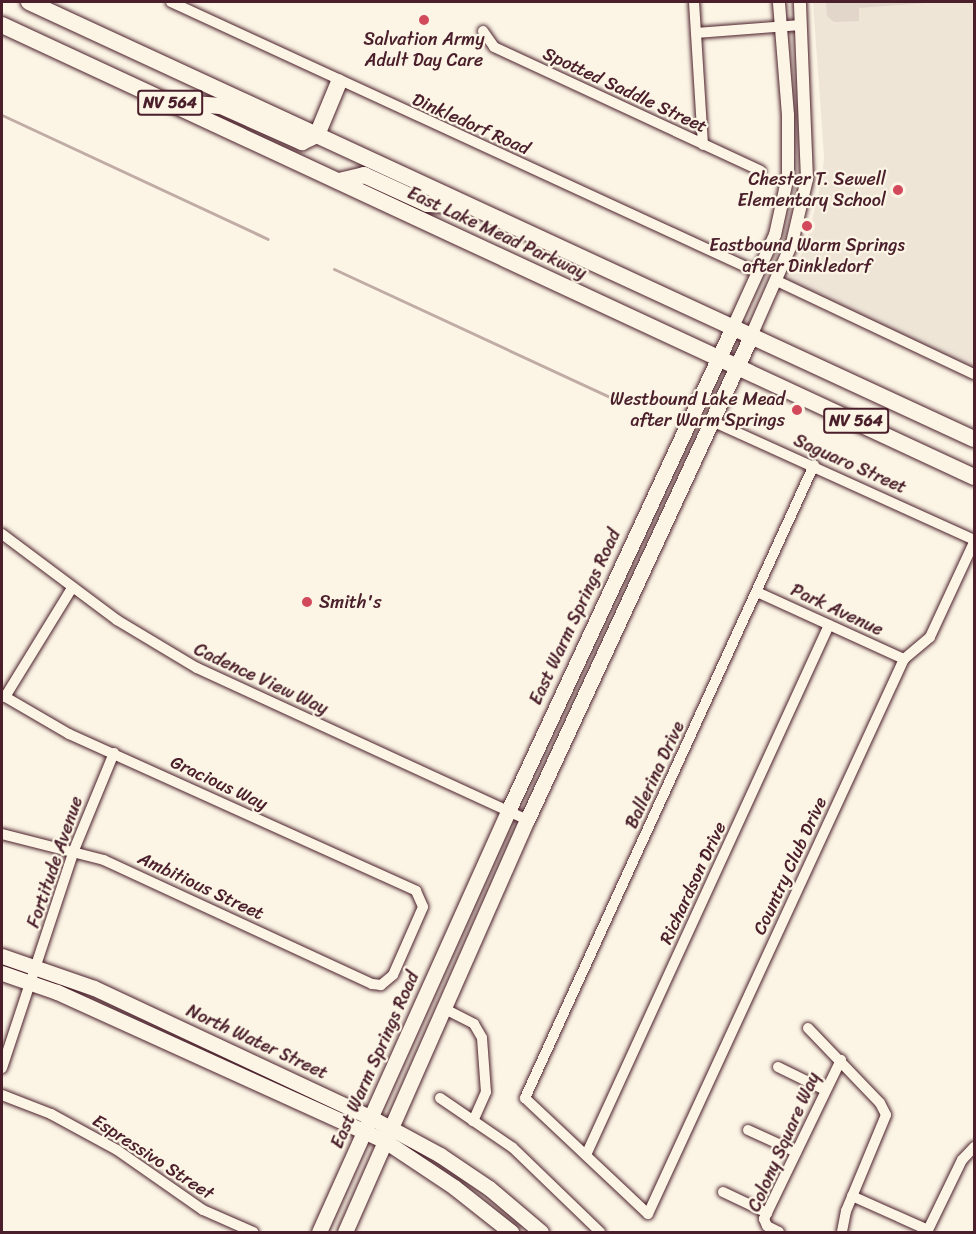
<!DOCTYPE html>
<style>
body{margin:0}
#map{position:relative;width:976px;height:1234px;overflow:hidden;background:#fcf5e5;font-family:Sriracha,sans-serif}
div>[style]{position:absolute}
.built>*{inset:0;background:#eee5d7}
.green>*{inset:0;background:#e2d5ca}
.stream>*{height:3px;margin:-1.5px;padding:0 1.5px;transform-origin:1.5px;border-radius:1.5px;background:#c0aca5}
.roads{filter:drop-shadow(0 0 2px #4a1f2b) drop-shadow(0 0 2px #4a1f2b)}
.minor>*{height:10px;margin:-5px;padding:0 5px;transform-origin:5px;border-radius:5px;background:#fcf5e5}
.tertiary>*{height:12px;margin:-6px;padding:0 6px;transform-origin:6px;border-radius:6px;background:#fcf5e5}
.secondary>*{height:15px;margin:-7.5px;padding:0 7.5px;transform-origin:7.5px;border-radius:7.5px;background:#fcf5e5}
.primary>*{height:16px;margin:-8px;padding:0 8px;transform-origin:8px;border-radius:8px;background:#fcf5e5}
.dots>*{width:16px;height:16px;translate:-50% -50%;box-sizing:border-box;border:3px solid #fcf5e5;border-radius:50%}
span{translate:-50% -50%;white-space:nowrap;text-align:center;line-height:1.15;-webkit-text-stroke:4.5px #fcf5e5;paint-order:stroke}
.shield-label span{padding:2px 4px;background:#fcf5e5;border:2px solid;border-radius:4px;-webkit-text-stroke-width:0}
.shield-label{font-size:16px;color:#4a1f2b;font-weight:700}
.poi-label{font-size:18px;color:#4a1f2b}
.right{translate:-100% -50%;text-align:right}
.left{translate:0 -50%;text-align:left}
.street-label{font-size:18px;color:#4a1f2b}
.frame{position:absolute;inset:0;border:3px solid #4a1f2b;pointer-events:none}
</style>
<div id="map">
<div class="built">
<div style="clip-path:polygon(813px 2px,974px 2px,974px 380px,782px 289px,805px 248px,822px 179px,824px 157px)"></div>
</div>
<div class="green">
<div style="clip-path:polygon(826px 2px,939px 2px,859px 8px,859px 21px,834px 22px,827px 16px)"></div>
</div>
<div class="stream">
<div style="left:2px;top:115px;width:293px;rotate:25deg"></div>
<div style="left:334px;top:269px;width:321px;rotate:24.9deg"></div>
</div>
<div class="roads">
<div class="minor">
<div style="left:171px;top:2px;width:647px;rotate:24.74deg"></div>
<div style="left:694px;top:2px;width:143px;rotate:86.4deg"></div>
<div style="left:483px;top:31px;width:19px;rotate:55deg"></div>
<div style="left:494px;top:47px;width:294px;rotate:24.9deg"></div>
<div style="left:696px;top:33px;width:105px;rotate:-4.4deg"></div>
<div style="left:775px;top:280px;width:220px;rotate:25.3deg"></div>
<div style="left:712px;top:421px;width:288px;rotate:24.4deg"></div>
<div style="left:814px;top:465px;width:696px;rotate:114.54deg"></div>
<div style="left:525px;top:1098px;width:169px;rotate:43.3deg"></div>
<div style="left:648px;top:1214px;width:611px;rotate:-65.24deg"></div>
<div style="left:904px;top:659px;width:34px;rotate:-40deg"></div>
<div style="left:930px;top:637px;width:105px;rotate:-65.1deg"></div>
<div style="left:2px;top:534px;width:144px;rotate:36.8deg"></div>
<div style="left:117px;top:620px;width:93px;rotate:31deg"></div>
<div style="left:197px;top:668px;width:363px;rotate:24.7deg"></div>
<div style="left:757px;top:592px;width:162px;rotate:24.5deg"></div>
<div style="left:2px;top:695px;width:78px;rotate:30.2deg"></div>
<div style="left:69px;top:734px;width:381px;rotate:24.3deg"></div>
<div style="left:416px;top:891px;width:17px;rotate:66deg"></div>
<div style="left:423px;top:907px;width:74px;rotate:113.8deg"></div>
<div style="left:393px;top:975px;width:16px;rotate:140deg"></div>
<div style="left:381px;top:985px;width:9px;rotate:-174deg"></div>
<div style="left:372px;top:984px;width:295px;rotate:-155.2deg"></div>
<div style="left:104px;top:860px;width:105px;rotate:-165.7deg"></div>
<div style="left:5px;top:697px;width:128px;rotate:-58.4deg"></div>
<div style="left:443px;top:1008px;width:35px;rotate:27deg"></div>
<div style="left:474px;top:1024px;width:16px;rotate:60deg"></div>
<div style="left:482px;top:1038px;width:54px;rotate:85.8deg"></div>
<div style="left:486px;top:1092px;width:32px;rotate:114deg"></div>
<div style="left:808px;top:1028px;width:104px;rotate:46.2deg"></div>
<div style="left:880px;top:1103px;width:13px;rotate:63deg"></div>
<div style="left:886px;top:1115px;width:104px;rotate:112.6deg"></div>
<div style="left:846px;top:1211px;width:21px;rotate:101deg"></div>
<div style="left:778px;top:1067px;width:52px;rotate:26.1deg"></div>
<div style="left:2px;top:1068px;width:230px;rotate:-71.7deg"></div>
<div style="left:74px;top:850px;width:105px;rotate:-67.6deg"></div>
<div style="left:2px;top:1095px;width:53px;rotate:21.2deg"></div>
<div style="left:51px;top:1114px;width:75px;rotate:28.6deg"></div>
<div style="left:117px;top:1150px;width:105px;rotate:34.9deg"></div>
<div style="left:203px;top:1210px;width:55px;rotate:23.7deg"></div>
<div style="left:440px;top:1098px;width:88px;rotate:34.4deg"></div>
<div style="left:513px;top:1148px;width:121px;rotate:44deg"></div>
<div style="left:748px;top:1130px;width:53px;rotate:24.6deg"></div>
<div style="left:586px;top:1155px;width:583px;rotate:-65.37deg"></div>
<div style="left:723px;top:1192px;width:49px;rotate:25.5deg"></div>
<div style="left:852px;top:1196px;width:83px;rotate:24.1deg"></div>
<div style="left:779px;top:1232px;width:13px;rotate:-153deg"></div>
<div style="left:767px;top:1226px;width:8px;rotate:-113deg"></div>
<div style="left:764px;top:1219px;width:177px;rotate:-64.2deg"></div>
<div style="left:927px;top:1232px;width:80px;rotate:-64.1deg"></div>
<div style="left:962px;top:1160px;width:18px;rotate:-47deg"></div>
</div>
<div class="tertiary">
<div style="left:733px;top:327px;width:101px;rotate:-65.5deg"></div>
<div style="left:775px;top:235px;width:60px;rotate:-77.6deg"></div>
<div style="left:788px;top:176px;width:61px;rotate:-90deg"></div>
<div style="left:788px;top:115px;width:113px;rotate:-94.6deg"></div>
<div style="left:751px;top:336px;width:102px;rotate:-66.2deg"></div>
<div style="left:792px;top:243px;width:66px;rotate:-76.8deg"></div>
<div style="left:807px;top:179px;width:177px;rotate:-92.3deg"></div>
</div>
<div class="secondary">
<div style="left:2px;top:956px;width:97px;rotate:19.2deg"></div>
<div style="left:94px;top:988px;width:305px;rotate:25.1deg"></div>
<div style="left:370px;top:1117px;width:80px;rotate:28.5deg"></div>
<div style="left:440px;top:1155px;width:59px;rotate:34deg"></div>
<div style="left:489px;top:1188px;width:68px;rotate:40.2deg"></div>
<div style="left:2px;top:973px;width:58px;rotate:19.1deg"></div>
<div style="left:57px;top:992px;width:360px;rotate:24.4deg"></div>
<div style="left:385px;top:1141px;width:83px;rotate:33.7deg"></div>
<div style="left:454px;top:1187px;width:73px;rotate:38.3deg"></div>
<div style="left:319px;top:1232px;width:461px;rotate:-65.8deg"></div>
<div style="left:508px;top:811px;width:534px;rotate:-65.07deg"></div>
<div style="left:345px;top:1232px;width:450px;rotate:-66.2deg"></div>
<div style="left:527px;top:820px;width:533px;rotate:-65.16deg"></div>
</div>
<div class="primary">
<div style="left:29px;top:2px;width:1041px;rotate:24.82deg"></div>
<div style="left:2px;top:25px;width:1072px;rotate:24.94deg"></div>
<div style="left:179px;top:103px;width:42px;rotate:4.1deg"></div>
<div style="left:221px;top:106px;width:89px;rotate:24deg"></div>
<div style="left:302px;top:142px;width:17px;rotate:-25deg"></div>
<div style="left:317px;top:135px;width:57px;rotate:-67.5deg"></div>
<div style="left:339px;top:181px;width:26px;rotate:-13deg"></div>
<div style="left:364px;top:175px;width:69px;rotate:24.7deg"></div>
<div style="left:427px;top:204px;width:38px;rotate:2deg"></div>
</div>
</div>
<div class="dots">
<div style="left:424px;top:20px;background:#d1495b"></div>
<div style="left:898px;top:190px;background:#d1495b"></div>
<div style="left:807px;top:226px;background:#d1495b"></div>
<div style="left:797px;top:410px;background:#d1495b"></div>
<div style="left:307px;top:602px;background:#d1495b"></div>
</div>
<div class="shield-label">
<span style="left:170px;top:103px">NV 564</span>
<span style="left:856px;top:421px">NV 564</span>
</div>
<div class="poi-label">
<span style="left:424px;top:50px">Salvation Army<br>Adult Day Care</span>
<span class="right" style="left:886px;top:190px">Chester T. Sewell<br>Elementary School</span>
<span style="left:807px;top:256px">Eastbound Warm Springs<br>after Dinkledorf</span>
<span class="right" style="left:785px;top:410px">Westbound Lake Mead<br>after Warm Springs</span>
<span class="left" style="left:319px;top:602px">Smith's</span>
</div>
<div class="street-label">
<span style="left:625px;top:90px;rotate:25deg">Spotted Saddle Street</span>
<span style="left:471px;top:124px;rotate:24deg">Dinkledorf Road</span>
<span style="left:497px;top:233px;rotate:25deg">East Lake Mead Parkway</span>
<span style="left:850px;top:464px;rotate:24deg">Saguaro Street</span>
<span style="left:837px;top:610px;rotate:25deg">Park Avenue</span>
<span style="left:575px;top:617px;rotate:-65deg">East Warm Springs Road</span>
<span style="left:261px;top:679px;rotate:25deg">Cadence View Way</span>
<span style="left:655px;top:775px;rotate:-65deg">Ballerina Drive</span>
<span style="left:219px;top:783px;rotate:25deg">Gracious Way</span>
<span style="left:55px;top:862px;rotate:-71deg">Fortitude Avenue</span>
<span style="left:790px;top:866px;rotate:-65deg">Country Club Drive</span>
<span style="left:693px;top:883px;rotate:-65deg">Richardson Drive</span>
<span style="left:201px;top:886px;rotate:25deg">Ambitious Street</span>
<span style="left:257px;top:1042px;rotate:25deg">North Water Street</span>
<span style="left:375px;top:1060px;rotate:-66deg">East Warm Springs Road</span>
<span style="left:784px;top:1142px;rotate:-66deg">Colony Square Way</span>
<span style="left:153px;top:1157px;rotate:33deg">Espressivo Street</span>
</div>
<div class="frame"></div>
</div>
